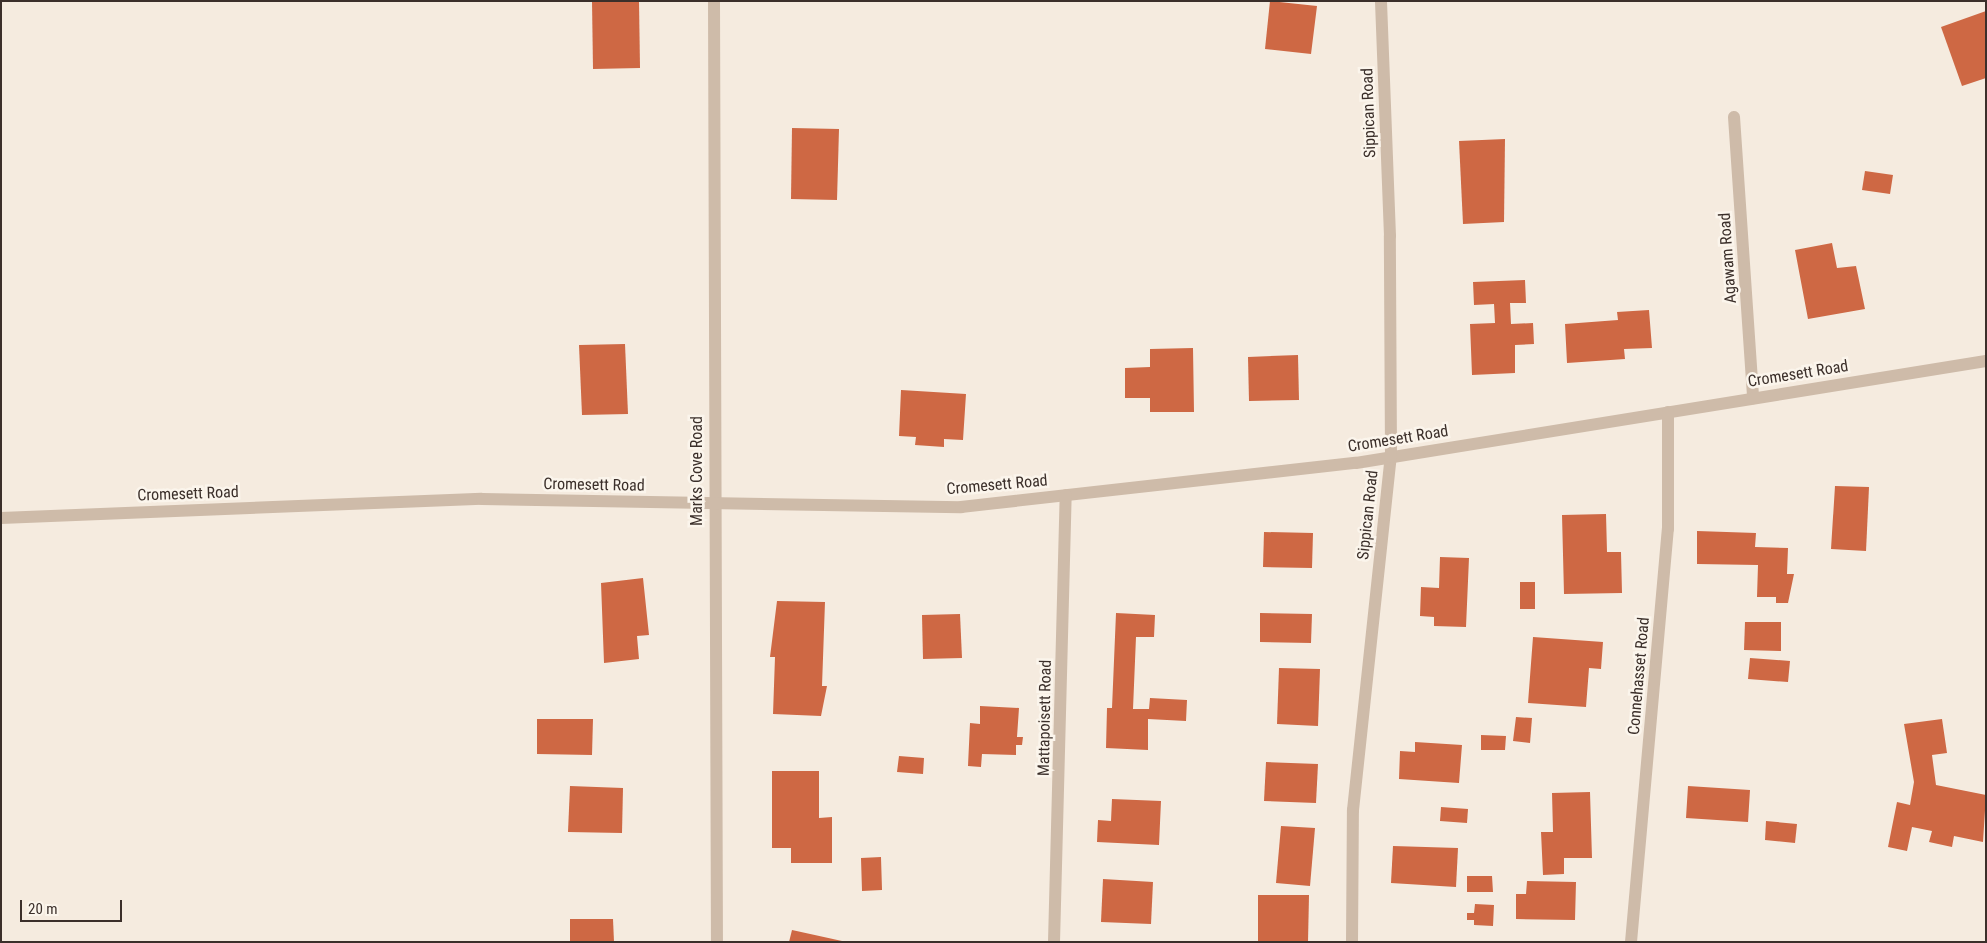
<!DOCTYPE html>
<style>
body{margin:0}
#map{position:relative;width:1987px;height:943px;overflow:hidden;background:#f5ebdf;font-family:"Roboto Condensed",sans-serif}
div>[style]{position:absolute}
.building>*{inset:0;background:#ce6844}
.minor>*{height:12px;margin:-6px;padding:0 6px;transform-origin:6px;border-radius:6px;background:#cebba9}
span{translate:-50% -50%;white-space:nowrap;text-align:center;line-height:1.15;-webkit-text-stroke:5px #fbf5ec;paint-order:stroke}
.street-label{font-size:16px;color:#3b2f2a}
.frame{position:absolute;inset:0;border:2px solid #3b2f2a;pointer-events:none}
.scale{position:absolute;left:20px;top:900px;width:102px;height:22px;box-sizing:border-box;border:2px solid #3b2f2a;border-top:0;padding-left:6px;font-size:15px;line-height:18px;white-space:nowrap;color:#3b2f2a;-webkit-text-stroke:4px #fbf5ec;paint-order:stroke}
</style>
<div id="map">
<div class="building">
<div style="clip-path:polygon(592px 1px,639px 1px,640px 68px,593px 69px)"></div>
<div style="clip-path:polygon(1270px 1px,1317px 6px,1311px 54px,1265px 49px)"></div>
<div style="clip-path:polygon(1986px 11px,1986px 78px,1962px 86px,1941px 27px)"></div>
<div style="clip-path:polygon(792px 128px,839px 129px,837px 200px,791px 199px)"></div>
<div style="clip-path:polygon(1505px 139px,1504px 222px,1463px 224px,1459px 141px)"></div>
<div style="clip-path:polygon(1865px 171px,1893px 175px,1890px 194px,1862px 190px)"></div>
<div style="clip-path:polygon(1832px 243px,1837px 268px,1856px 266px,1865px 309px,1808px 319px,1795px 250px)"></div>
<div style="clip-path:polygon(1525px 280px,1526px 303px,1510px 303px,1511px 324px,1533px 323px,1534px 344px,1515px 345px,1515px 373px,1472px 375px,1470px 324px,1495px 323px,1494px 304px,1474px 305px,1473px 282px)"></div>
<div style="clip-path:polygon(1649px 310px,1652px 348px,1624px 349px,1625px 359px,1567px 363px,1565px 324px,1618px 320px,1617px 312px)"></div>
<div style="clip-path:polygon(625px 344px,628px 414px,582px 415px,579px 345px)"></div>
<div style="clip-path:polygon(1193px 348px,1194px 412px,1150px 412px,1150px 398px,1125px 398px,1125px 368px,1150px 367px,1150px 349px)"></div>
<div style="clip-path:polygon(1298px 355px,1299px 400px,1249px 401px,1248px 357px)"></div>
<div style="clip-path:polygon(901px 390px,966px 394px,963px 440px,944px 439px,944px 447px,915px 445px,916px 437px,899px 436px)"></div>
<div style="clip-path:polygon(1835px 486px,1869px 487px,1866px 551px,1831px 549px)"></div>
<div style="clip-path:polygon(1606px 514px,1607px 552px,1621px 552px,1622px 593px,1564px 594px,1562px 515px)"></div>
<div style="clip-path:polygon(1697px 531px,1756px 533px,1755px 547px,1788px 548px,1787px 574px,1794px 574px,1788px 603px,1776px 603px,1776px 597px,1757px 597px,1758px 565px,1697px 564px)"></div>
<div style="clip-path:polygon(1264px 532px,1313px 533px,1312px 568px,1263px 567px)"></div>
<div style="clip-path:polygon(1440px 557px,1469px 558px,1466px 627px,1434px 626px,1434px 617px,1420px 616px,1421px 587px,1439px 588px)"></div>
<div style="clip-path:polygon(643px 578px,649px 635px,637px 636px,639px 659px,604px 663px,601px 583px)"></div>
<div style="clip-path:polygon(1520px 582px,1535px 582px,1535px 609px,1520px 609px)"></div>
<div style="clip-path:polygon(777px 601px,825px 602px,822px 686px,827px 686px,821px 716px,773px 714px,775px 657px,770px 657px)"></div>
<div style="clip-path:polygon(1116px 613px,1155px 615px,1154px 637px,1136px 637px,1133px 709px,1149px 709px,1150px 698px,1187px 700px,1186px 721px,1148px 719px,1148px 750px,1106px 748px,1107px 708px,1112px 708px)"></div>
<div style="clip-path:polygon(1260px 613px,1312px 614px,1311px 643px,1260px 642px)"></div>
<div style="clip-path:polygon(960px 614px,962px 658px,923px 659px,922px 615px)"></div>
<div style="clip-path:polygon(1745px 622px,1781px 622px,1781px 651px,1744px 650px)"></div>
<div style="clip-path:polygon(1533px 637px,1603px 642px,1601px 669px,1589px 668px,1586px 707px,1528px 703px)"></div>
<div style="clip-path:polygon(1750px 658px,1790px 661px,1788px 682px,1748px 679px)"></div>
<div style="clip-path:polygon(1279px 668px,1320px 669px,1318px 726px,1277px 724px)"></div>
<div style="clip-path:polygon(980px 706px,1019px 708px,1017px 737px,1023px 737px,1022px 745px,1016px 745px,1016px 755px,982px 754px,981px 767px,968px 766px,970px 723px,980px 724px)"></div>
<div style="clip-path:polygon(1516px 717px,1532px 718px,1530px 743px,1513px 741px)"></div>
<div style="clip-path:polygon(537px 719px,593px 719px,592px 755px,537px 754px)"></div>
<div style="clip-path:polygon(1942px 719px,1947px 753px,1932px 755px,1936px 785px,1986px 795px,1983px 842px,1954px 836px,1952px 847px,1929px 842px,1932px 831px,1912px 827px,1907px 851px,1888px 847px,1897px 802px,1910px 805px,1914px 782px,1904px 724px)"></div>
<div style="clip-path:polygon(1481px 735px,1506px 736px,1505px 750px,1481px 750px)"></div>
<div style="clip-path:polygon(1415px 742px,1462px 745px,1459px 783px,1399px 779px,1400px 751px,1415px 752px)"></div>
<div style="clip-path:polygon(899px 756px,924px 758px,923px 774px,897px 772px)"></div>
<div style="clip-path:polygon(1266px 762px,1318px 764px,1316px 803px,1264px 801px)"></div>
<div style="clip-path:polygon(772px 771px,819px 771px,819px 818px,832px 817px,832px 863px,791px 863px,791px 848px,772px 848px)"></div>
<div style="clip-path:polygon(570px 786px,623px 788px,622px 833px,568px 832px)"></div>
<div style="clip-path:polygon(1688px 786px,1750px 790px,1748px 822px,1686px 818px)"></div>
<div style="clip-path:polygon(1590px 792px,1592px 858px,1564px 858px,1564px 874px,1543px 875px,1541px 832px,1553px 832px,1552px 793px)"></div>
<div style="clip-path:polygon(1112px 799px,1161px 801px,1159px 845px,1097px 842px,1098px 820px,1111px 821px)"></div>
<div style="clip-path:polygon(1441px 807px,1468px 809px,1467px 823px,1440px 821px)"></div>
<div style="clip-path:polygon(1766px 821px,1797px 824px,1795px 843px,1765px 840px)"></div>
<div style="clip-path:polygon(1281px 826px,1315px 828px,1310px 886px,1276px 883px)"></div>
<div style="clip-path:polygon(1393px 846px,1458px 848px,1456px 887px,1391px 883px)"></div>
<div style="clip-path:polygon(881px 857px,882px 890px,862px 891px,861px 858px)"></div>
<div style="clip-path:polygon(1467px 876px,1492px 876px,1493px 892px,1467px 892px)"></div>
<div style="clip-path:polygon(1103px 879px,1153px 882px,1151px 924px,1101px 922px)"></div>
<div style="clip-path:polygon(1527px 881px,1576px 882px,1575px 920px,1516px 919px,1516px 894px,1526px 894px)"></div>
<div style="clip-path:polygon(1258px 895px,1309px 895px,1308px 942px,1258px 942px)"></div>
<div style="clip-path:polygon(1475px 904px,1494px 905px,1493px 926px,1474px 925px,1474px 920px,1467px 920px,1467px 913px,1474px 913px)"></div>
<div style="clip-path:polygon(570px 919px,613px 919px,614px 942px,570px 942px)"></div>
<div style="clip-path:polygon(792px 930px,842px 941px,842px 942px,789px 942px)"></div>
</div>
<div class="minor">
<div style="left:714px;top:1px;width:941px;rotate:89.82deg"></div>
<div style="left:1734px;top:117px;width:282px;rotate:86.1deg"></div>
<div style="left:1px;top:518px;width:481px;rotate:-2.3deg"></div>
<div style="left:482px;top:499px;width:479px;rotate:1deg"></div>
<div style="left:961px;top:507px;width:397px;rotate:-6.4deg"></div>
<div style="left:1356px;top:463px;width:638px;rotate:-9.2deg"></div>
<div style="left:1054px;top:942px;width:447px;rotate:-88.5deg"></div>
<div style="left:1352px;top:942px;width:132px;rotate:-89.6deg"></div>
<div style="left:1353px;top:810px;width:355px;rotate:-83.9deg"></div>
<div style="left:1391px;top:457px;width:221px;rotate:-90.3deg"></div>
<div style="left:1390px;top:236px;width:235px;rotate:-92.2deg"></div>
<div style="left:1631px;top:942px;width:415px;rotate:-84.9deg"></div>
<div style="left:1668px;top:529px;width:117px;rotate:-90deg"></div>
</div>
<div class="street-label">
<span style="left:1369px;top:113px;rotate:-92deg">Sippican Road</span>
<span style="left:1728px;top:258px;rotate:-94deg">Agawam Road</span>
<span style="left:1798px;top:374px;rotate:-9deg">Cromesett Road</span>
<span style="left:1398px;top:439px;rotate:-9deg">Cromesett Road</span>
<span style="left:697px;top:471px;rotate:-90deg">Marks Cove Road</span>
<span style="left:594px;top:485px;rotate:1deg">Cromesett Road</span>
<span style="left:997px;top:485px;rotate:-5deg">Cromesett Road</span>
<span style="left:188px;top:494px;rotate:-2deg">Cromesett Road</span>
<span style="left:1368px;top:515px;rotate:-84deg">Sippican Road</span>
<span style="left:1639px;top:676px;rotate:-85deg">Connehasset Road</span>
<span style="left:1045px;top:718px;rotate:-89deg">Mattapoisett Road</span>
</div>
<div class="frame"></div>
<div class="scale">20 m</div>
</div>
